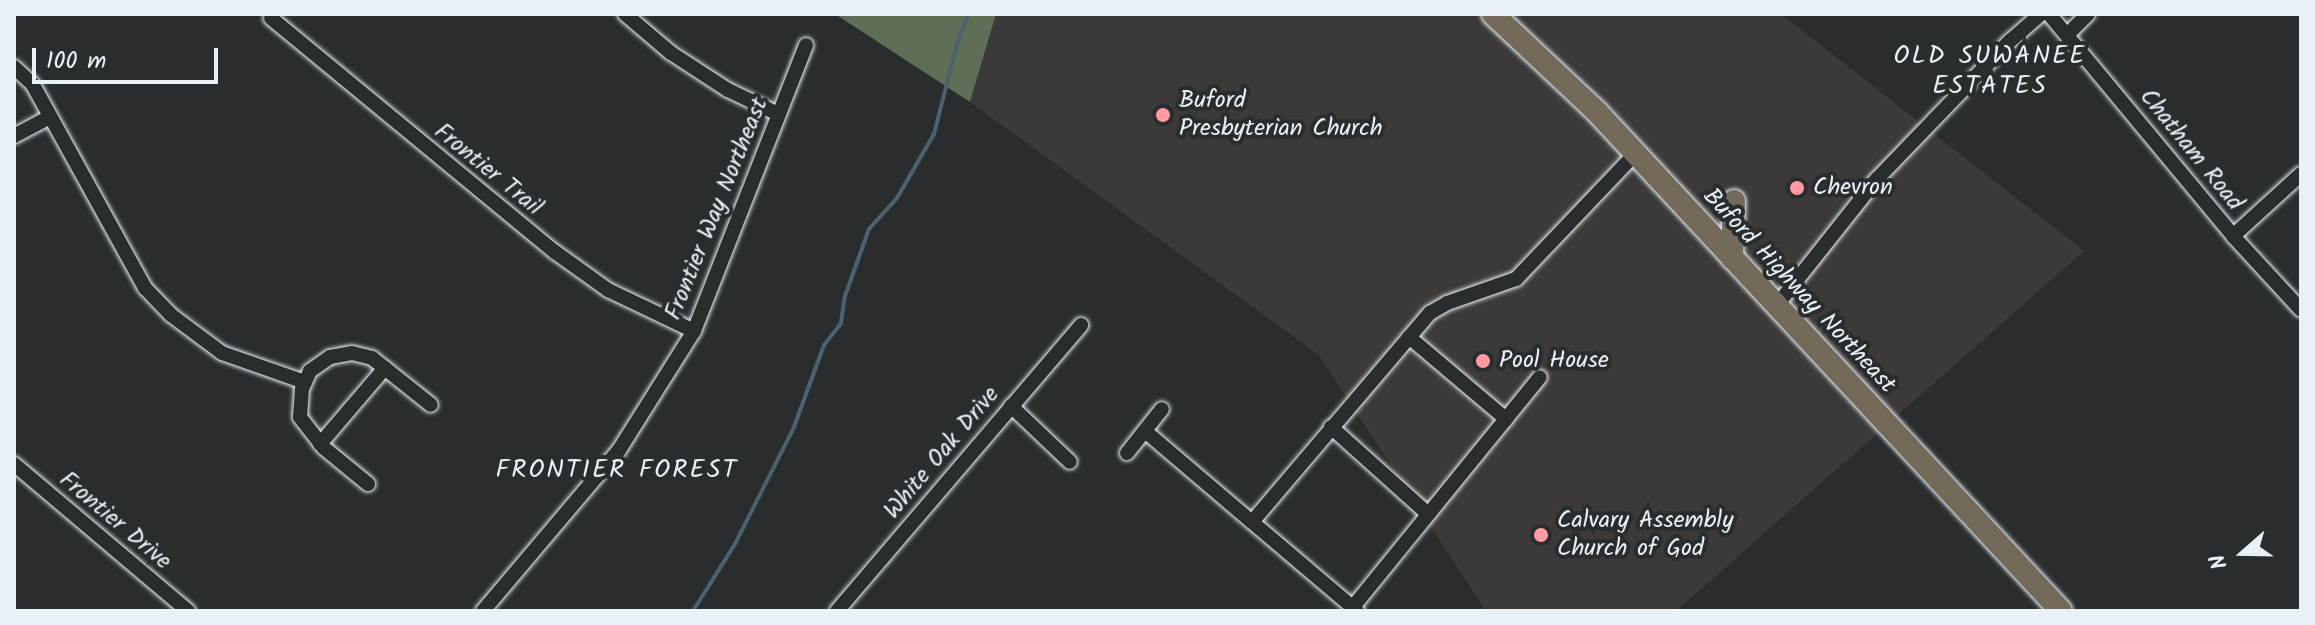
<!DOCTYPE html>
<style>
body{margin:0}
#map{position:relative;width:2315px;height:625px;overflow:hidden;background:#2a2d2e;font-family:Kalam,sans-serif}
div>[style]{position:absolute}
.built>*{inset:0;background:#3c3a38}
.green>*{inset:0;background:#5e6e57}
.stream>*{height:4px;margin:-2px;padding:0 2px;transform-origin:2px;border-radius:2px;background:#4c6270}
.roads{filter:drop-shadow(0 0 2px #e8f1f8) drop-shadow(0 0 2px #e8f1f8)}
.minor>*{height:14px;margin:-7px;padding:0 7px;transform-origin:7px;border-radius:7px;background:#2a2d2e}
.primary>*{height:22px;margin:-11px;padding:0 11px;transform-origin:11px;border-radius:11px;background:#746a5a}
.dots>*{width:22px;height:22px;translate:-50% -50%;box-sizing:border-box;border:4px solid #2a2d2e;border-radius:50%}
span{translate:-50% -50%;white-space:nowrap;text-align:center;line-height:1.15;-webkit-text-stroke:8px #2a2d2e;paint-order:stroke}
.poi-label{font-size:24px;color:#e8f1f8}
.left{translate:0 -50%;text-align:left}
.street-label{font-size:24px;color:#e8f1f8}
.neighbourhood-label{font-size:26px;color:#e8f1f8;letter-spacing:2px}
.frame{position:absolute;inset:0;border:16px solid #e8f1f8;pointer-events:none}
.north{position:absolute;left:2203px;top:513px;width:80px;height:80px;-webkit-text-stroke:6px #2a2d2e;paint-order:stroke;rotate:250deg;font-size:22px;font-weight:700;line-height:32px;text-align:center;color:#e8f1f8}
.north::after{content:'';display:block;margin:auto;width:28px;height:36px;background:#e8f1f8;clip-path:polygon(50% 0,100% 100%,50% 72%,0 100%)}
.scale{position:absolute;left:32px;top:48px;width:186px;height:36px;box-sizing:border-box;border:4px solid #e8f1f8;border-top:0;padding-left:10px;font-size:24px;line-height:28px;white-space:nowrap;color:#e8f1f8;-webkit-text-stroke:6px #2a2d2e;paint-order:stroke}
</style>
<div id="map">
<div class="built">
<div style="clip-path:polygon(996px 14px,1781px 14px,2084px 251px,1676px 611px,1486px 611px,1319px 355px,970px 102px)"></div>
</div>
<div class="green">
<div style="clip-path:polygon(835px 14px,996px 14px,970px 102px)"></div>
</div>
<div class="stream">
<div style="left:693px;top:611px;width:79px;rotate:-57.9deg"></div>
<div style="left:735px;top:544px;width:131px;rotate:-63.2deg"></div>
<div style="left:794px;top:427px;width:87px;rotate:-69.9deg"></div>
<div style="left:824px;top:345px;width:28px;rotate:-52deg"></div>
<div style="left:841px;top:323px;width:27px;rotate:-82deg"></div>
<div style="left:845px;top:296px;width:71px;rotate:-70.3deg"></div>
<div style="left:869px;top:229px;width:42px;rotate:-47.9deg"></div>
<div style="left:897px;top:198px;width:74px;rotate:-60deg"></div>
<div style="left:934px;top:134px;width:97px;rotate:-75.7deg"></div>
<div style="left:958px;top:40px;width:28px;rotate:-67deg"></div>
</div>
<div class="roads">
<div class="minor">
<div style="left:625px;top:14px;width:60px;rotate:40.3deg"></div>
<div style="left:671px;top:53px;width:68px;rotate:33deg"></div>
<div style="left:728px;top:90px;width:55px;rotate:25.6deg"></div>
<div style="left:2049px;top:14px;width:288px;rotate:50.3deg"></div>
<div style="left:2233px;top:236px;width:100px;rotate:47.4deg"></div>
<div style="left:271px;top:18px;width:368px;rotate:39.5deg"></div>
<div style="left:555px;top:252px;width:65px;rotate:35.6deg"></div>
<div style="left:608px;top:290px;width:95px;rotate:25.5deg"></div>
<div style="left:2068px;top:34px;width:28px;rotate:-45deg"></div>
<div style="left:14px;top:67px;width:26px;rotate:43deg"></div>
<div style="left:33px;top:85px;width:232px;rotate:61.1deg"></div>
<div style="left:145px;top:288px;width:37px;rotate:46deg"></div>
<div style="left:171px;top:315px;width:64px;rotate:36.7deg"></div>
<div style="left:222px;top:353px;width:88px;rotate:19.3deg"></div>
<div style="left:14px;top:136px;width:40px;rotate:-28deg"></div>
<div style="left:2233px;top:236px;width:92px;rotate:-42.4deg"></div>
<div style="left:1777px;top:305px;width:161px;rotate:-51.6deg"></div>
<div style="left:1877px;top:179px;width:192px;rotate:-46.1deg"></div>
<div style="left:2010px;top:41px;width:41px;rotate:-41.1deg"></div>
<div style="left:1409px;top:337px;width:127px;rotate:40.2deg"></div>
<div style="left:1011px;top:406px;width:81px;rotate:43.5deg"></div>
<div style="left:1331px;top:427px;width:130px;rotate:41.9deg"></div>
<div style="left:1145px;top:431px;width:140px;rotate:40.4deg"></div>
<div style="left:320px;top:444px;width:100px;rotate:-49.5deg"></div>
<div style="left:1127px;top:453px;width:56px;rotate:-51.5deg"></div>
<div style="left:14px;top:464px;width:228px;rotate:40.2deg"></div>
<div style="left:368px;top:484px;width:57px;rotate:-140.7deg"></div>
<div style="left:324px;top:448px;width:39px;rotate:-128deg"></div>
<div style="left:300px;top:417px;width:28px;rotate:-86deg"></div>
<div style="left:302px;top:389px;width:20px;rotate:-66deg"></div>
<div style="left:310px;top:371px;width:24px;rotate:-35deg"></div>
<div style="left:330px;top:357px;width:22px;rotate:-10deg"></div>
<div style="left:352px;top:353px;width:21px;rotate:14deg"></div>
<div style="left:372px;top:358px;width:75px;rotate:38.5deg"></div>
<div style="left:1353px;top:607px;width:296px;rotate:-50.9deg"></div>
<div style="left:483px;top:611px;width:211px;rotate:-49.8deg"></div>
<div style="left:619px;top:450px;width:141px;rotate:-57.8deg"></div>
<div style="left:694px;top:331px;width:307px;rotate:-68.6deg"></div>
<div style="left:837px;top:611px;width:376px;rotate:-49.5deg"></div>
<div style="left:1357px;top:611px;width:138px;rotate:-139.7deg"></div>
<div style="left:1252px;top:522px;width:275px;rotate:-49.6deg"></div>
<div style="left:1430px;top:313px;width:20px;rotate:-30deg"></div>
<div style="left:1447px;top:303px;width:73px;rotate:-19.2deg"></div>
<div style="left:1516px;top:279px;width:173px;rotate:-46.4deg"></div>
</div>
<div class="primary">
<div style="left:1493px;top:14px;width:143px;rotate:43.3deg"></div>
<div style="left:1597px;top:112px;width:681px;rotate:47.08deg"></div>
<div style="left:1732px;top:258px;width:57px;rotate:-88deg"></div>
</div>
</div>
<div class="dots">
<div style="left:1163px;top:115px;background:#ff9aa2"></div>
<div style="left:1797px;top:188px;background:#ff9aa2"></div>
<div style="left:1483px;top:361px;background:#ff9aa2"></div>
<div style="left:1541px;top:535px;background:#ff9aa2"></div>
</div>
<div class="poi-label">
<span class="left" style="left:1179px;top:115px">Buford<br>Presbyterian Church</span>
<span class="left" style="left:1813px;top:188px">Chevron</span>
<span class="left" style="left:1499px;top:361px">Pool House</span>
<span class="left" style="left:1557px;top:535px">Calvary Assembly<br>Church of God</span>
</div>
<div class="street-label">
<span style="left:2191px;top:150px;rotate:51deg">Chatham Road</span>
<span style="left:488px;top:170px;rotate:39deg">Frontier Trail</span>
<span style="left:717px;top:209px;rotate:-68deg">Frontier Way Northeast</span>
<span style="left:1799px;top:291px;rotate:47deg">Buford Highway Northeast</span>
<span style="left:942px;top:453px;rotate:-50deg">White Oak Drive</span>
<span style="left:115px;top:521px;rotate:40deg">Frontier Drive</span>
</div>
<div class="neighbourhood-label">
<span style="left:1990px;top:72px">OLD SUWANEE<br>ESTATES</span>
<span style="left:617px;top:471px">FRONTIER FOREST</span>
</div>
<div class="frame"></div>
<div class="north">N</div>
<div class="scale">100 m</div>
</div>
